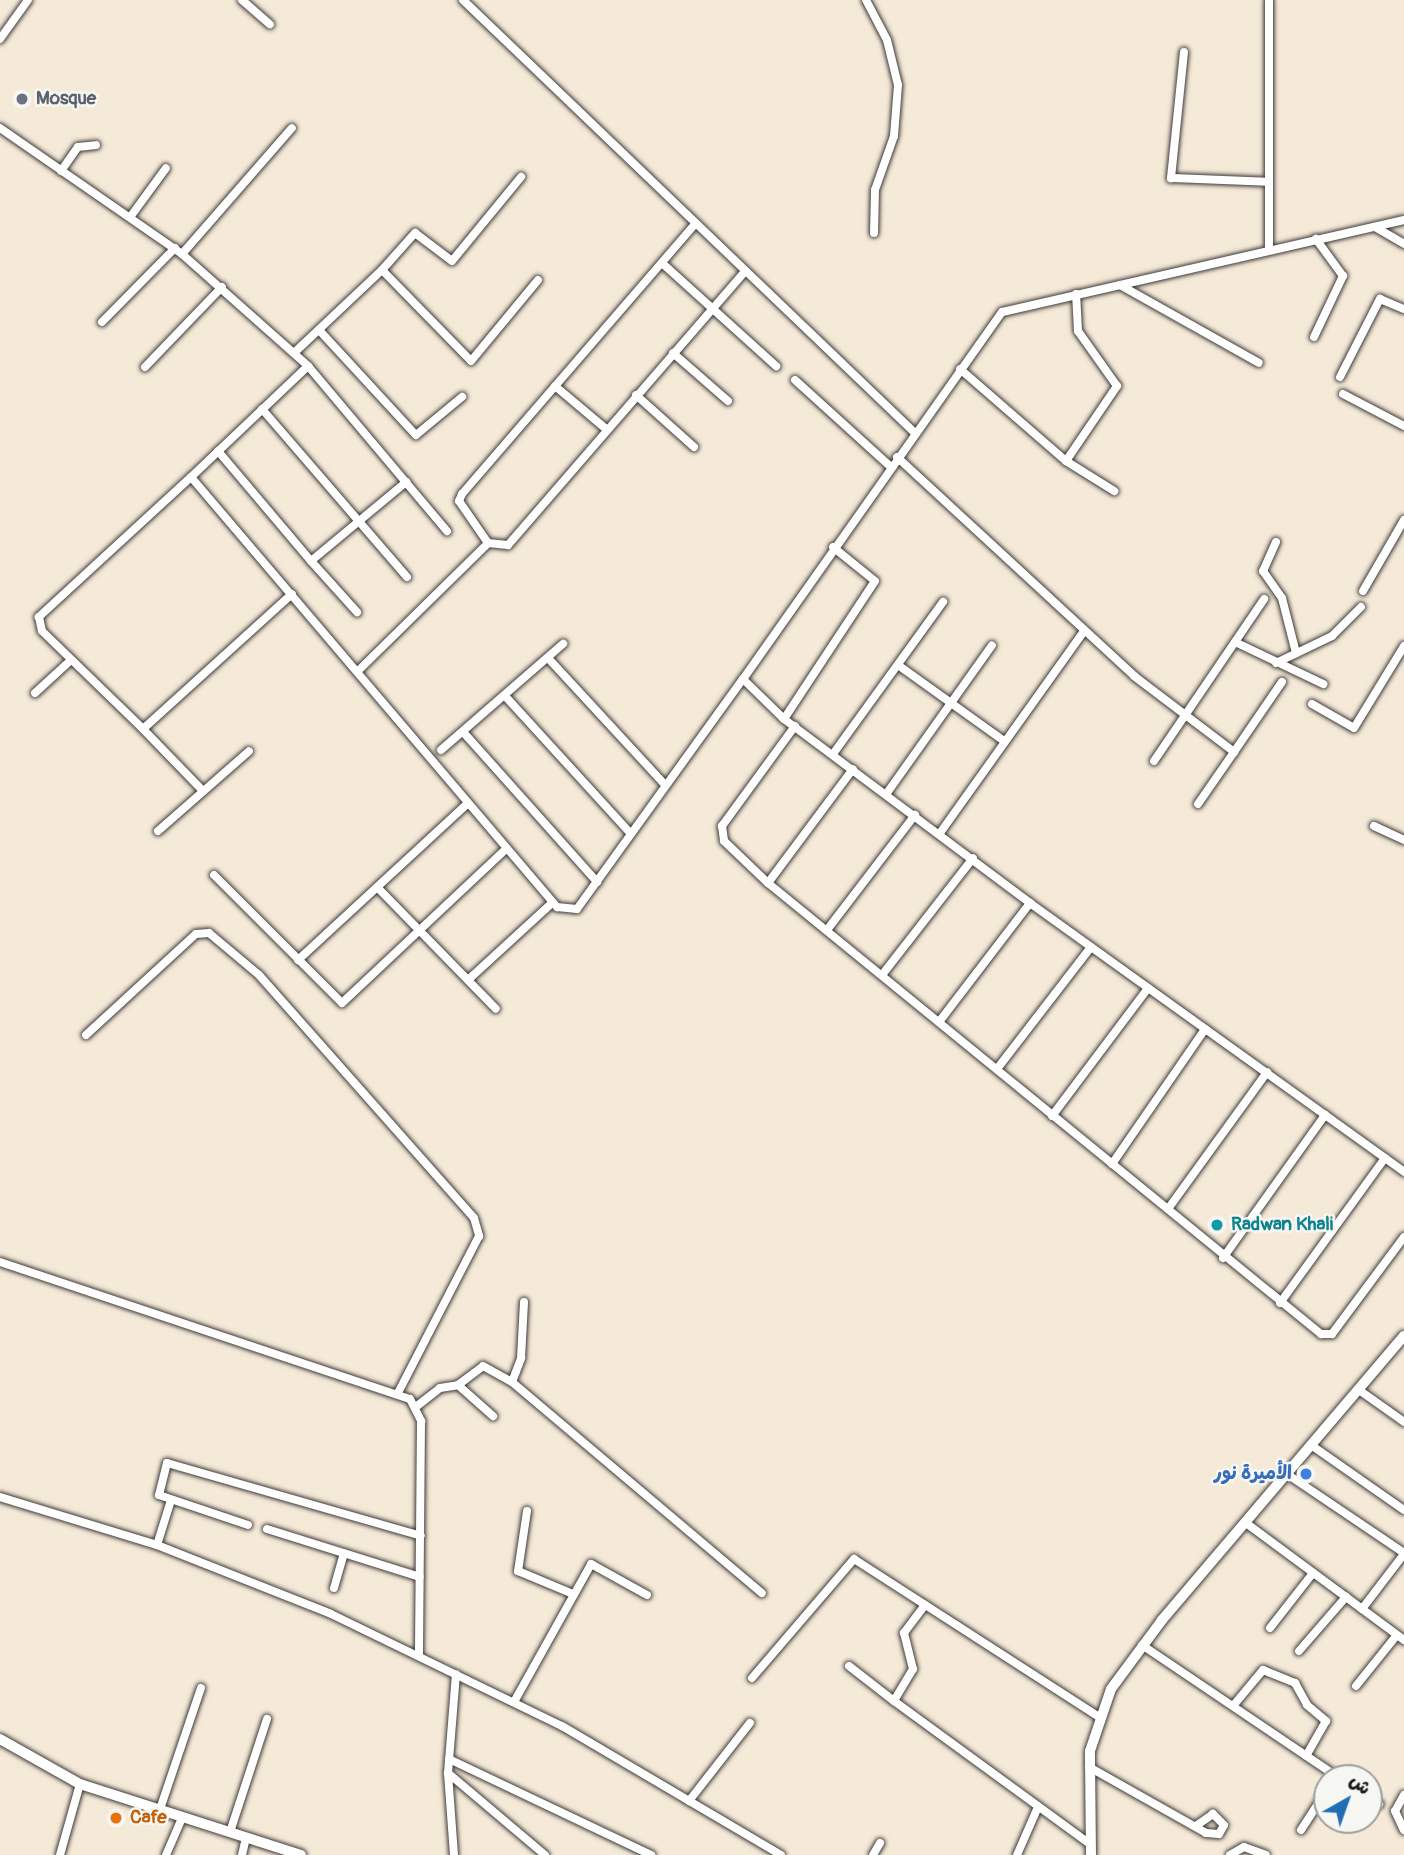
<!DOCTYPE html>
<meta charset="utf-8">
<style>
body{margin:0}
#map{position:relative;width:1404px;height:1855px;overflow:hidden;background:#f5e9d8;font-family:Pangolin,"Playpen Sans Arabic",sans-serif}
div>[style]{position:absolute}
.roads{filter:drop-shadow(0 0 2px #3d3b38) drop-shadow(0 0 2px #3d3b38)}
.street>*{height:8px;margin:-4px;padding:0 4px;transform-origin:4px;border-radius:4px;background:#fff}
.secondary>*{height:10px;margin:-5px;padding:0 5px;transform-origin:5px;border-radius:5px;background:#fff}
.dots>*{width:19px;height:19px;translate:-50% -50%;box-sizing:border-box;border:4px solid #f6f6f2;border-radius:50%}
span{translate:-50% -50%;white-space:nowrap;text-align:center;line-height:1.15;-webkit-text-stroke:5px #f6f6f2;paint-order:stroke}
.worship-label{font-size:19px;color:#5b616d;font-weight:700}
.left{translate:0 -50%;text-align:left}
.culture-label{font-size:19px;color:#0d838f;font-weight:700}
.shop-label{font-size:19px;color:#366cbe;font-weight:700}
.right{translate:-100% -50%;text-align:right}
.food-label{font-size:19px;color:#c56008;font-weight:700}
.north{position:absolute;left:1313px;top:1764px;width:70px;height:70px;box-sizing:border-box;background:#f6f6f2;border:2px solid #9f9f9c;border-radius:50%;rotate:40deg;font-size:19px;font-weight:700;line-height:28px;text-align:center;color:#1c1c1c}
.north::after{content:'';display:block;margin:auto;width:24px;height:32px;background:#1f6fb2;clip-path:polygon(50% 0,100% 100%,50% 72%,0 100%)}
</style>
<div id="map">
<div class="roads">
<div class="street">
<div style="left:242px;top:0;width:37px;rotate:41deg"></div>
<div style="left:463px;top:0;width:625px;rotate:43.77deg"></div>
<div style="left:866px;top:0;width:45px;rotate:62.3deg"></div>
<div style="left:887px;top:40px;width:46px;rotate:76.3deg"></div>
<div style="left:898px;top:85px;width:51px;rotate:94.5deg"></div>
<div style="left:894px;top:136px;width:57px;rotate:109.4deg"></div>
<div style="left:875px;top:190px;width:43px;rotate:91.3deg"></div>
<div style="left:1269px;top:0;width:249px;rotate:90deg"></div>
<div style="left:0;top:39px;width:48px;rotate:-54.3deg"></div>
<div style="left:1184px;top:52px;width:127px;rotate:95.9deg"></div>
<div style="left:1171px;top:178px;width:98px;rotate:2.3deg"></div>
<div style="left:0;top:128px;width:221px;rotate:34.7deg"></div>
<div style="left:182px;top:254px;width:169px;rotate:41.6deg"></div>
<div style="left:308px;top:366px;width:161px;rotate:136.5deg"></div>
<div style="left:191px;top:477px;width:565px;rotate:49.6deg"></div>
<div style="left:557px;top:907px;width:20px;rotate:6deg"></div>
<div style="left:577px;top:909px;width:284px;rotate:-54.2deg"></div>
<div style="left:61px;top:171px;width:29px;rotate:-55deg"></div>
<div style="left:78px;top:147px;width:18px;rotate:-6deg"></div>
<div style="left:131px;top:216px;width:59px;rotate:-53.9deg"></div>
<div style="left:1404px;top:220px;width:412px;rotate:167.1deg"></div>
<div style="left:1002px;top:312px;width:449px;rotate:125.2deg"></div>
<div style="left:743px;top:679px;width:57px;rotate:44.3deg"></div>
<div style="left:784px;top:719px;width:307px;rotate:36.8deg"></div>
<div style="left:1030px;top:903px;width:461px;rotate:35.7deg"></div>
<div style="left:1375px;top:227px;width:34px;rotate:30deg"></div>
<div style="left:182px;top:254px;width:167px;rotate:-48.9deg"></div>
<div style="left:662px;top:263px;width:154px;rotate:42.1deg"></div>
<div style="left:382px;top:270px;width:50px;rotate:-48.3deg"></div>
<div style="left:415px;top:233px;width:46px;rotate:37.1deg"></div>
<div style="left:452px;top:261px;width:109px;rotate:-50.6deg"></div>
<div style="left:1120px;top:285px;width:159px;rotate:29.3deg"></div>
<div style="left:102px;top:322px;width:104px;rotate:-45.4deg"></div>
<div style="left:319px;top:330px;width:143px;rotate:47.3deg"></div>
<div style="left:416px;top:435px;width:60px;rotate:-39.6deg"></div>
<div style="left:1314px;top:337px;width:68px;rotate:-64.6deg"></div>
<div style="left:1343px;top:276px;width:46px;rotate:-126.1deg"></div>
<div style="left:295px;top:352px;width:120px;rotate:-43.3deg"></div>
<div style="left:382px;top:270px;width:127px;rotate:45.6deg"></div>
<div style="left:471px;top:361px;width:105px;rotate:-50.4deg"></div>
<div style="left:673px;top:353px;width:73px;rotate:41.1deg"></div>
<div style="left:308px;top:366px;width:216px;rotate:49.9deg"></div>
<div style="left:145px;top:367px;width:111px;rotate:-46.1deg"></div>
<div style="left:960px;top:369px;width:140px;rotate:41deg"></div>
<div style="left:1066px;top:461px;width:57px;rotate:32deg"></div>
<div style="left:1340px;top:377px;width:88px;rotate:-62.9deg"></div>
<div style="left:1380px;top:299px;width:26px;rotate:23deg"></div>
<div style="left:795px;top:380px;width:128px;rotate:42.2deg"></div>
<div style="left:555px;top:386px;width:67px;rotate:40.1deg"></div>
<div style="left:1343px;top:394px;width:69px;rotate:27.7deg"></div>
<div style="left:636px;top:395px;width:78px;rotate:41.9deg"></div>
<div style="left:262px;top:409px;width:222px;rotate:49.2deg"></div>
<div style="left:218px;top:451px;width:144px;rotate:49.8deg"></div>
<div style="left:311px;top:561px;width:124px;rotate:-39.7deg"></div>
<div style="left:897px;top:457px;width:323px;rotate:42.7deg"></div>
<div style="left:1134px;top:676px;width:126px;rotate:37.2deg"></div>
<div style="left:1234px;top:752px;width:85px;rotate:-55.6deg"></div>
<div style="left:1066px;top:461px;width:91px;rotate:-55.8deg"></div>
<div style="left:1117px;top:386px;width:67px;rotate:-125.3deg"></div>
<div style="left:1078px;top:331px;width:37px;rotate:-93deg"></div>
<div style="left:191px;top:477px;width:207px;rotate:137.4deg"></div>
<div style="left:39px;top:617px;width:14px;rotate:78deg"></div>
<div style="left:42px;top:631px;width:141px;rotate:44.1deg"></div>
<div style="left:143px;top:729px;width:201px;rotate:-42.2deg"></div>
<div style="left:1276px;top:542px;width:32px;rotate:114deg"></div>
<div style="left:1263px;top:571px;width:33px;rotate:55deg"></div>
<div style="left:1282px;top:598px;width:57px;rotate:75.7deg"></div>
<div style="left:488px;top:543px;width:51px;rotate:-124.6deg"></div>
<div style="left:459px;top:501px;width:8px;rotate:-67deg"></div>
<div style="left:462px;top:494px;width:357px;rotate:-49.2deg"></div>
<div style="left:311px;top:561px;width:69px;rotate:48deg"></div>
<div style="left:1363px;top:591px;width:82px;rotate:-60deg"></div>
<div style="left:1235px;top:642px;width:98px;rotate:25.5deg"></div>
<div style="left:548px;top:658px;width:173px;rotate:47.3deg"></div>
<div style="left:1276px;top:663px;width:62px;rotate:-25.7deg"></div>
<div style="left:1332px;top:636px;width:41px;rotate:-45deg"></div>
<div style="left:898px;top:665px;width:130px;rotate:35.6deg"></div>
<div style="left:360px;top:669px;width:180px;rotate:-44.5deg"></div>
<div style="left:488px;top:543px;width:20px;rotate:6deg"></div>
<div style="left:508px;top:545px;width:362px;rotate:-49.1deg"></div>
<div style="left:35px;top:693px;width:49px;rotate:-42.5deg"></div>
<div style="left:506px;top:697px;width:185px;rotate:47.6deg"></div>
<div style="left:1312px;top:704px;width:48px;rotate:29.7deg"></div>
<div style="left:1354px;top:728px;width:96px;rotate:-58.6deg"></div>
<div style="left:784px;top:719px;width:165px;rotate:-56.6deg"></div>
<div style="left:875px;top:581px;width:54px;rotate:-141deg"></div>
<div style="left:795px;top:726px;width:124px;rotate:126.1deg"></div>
<div style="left:722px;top:826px;width:15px;rotate:82deg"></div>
<div style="left:724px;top:841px;width:61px;rotate:43.7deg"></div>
<div style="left:768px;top:883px;width:714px;rotate:39.2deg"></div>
<div style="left:1321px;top:1334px;width:11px"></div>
<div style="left:1332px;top:1334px;width:121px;rotate:-53.4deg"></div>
<div style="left:143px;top:729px;width:86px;rotate:45.9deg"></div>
<div style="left:464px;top:733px;width:200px;rotate:48.2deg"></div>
<div style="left:441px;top:750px;width:162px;rotate:-41deg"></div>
<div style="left:833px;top:754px;width:188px;rotate:-54.1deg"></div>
<div style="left:1154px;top:761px;width:196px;rotate:-55.8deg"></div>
<div style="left:887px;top:793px;width:181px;rotate:-54.6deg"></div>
<div style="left:1198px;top:804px;width:63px;rotate:-55.3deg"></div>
<div style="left:1374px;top:826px;width:33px;rotate:25deg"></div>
<div style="left:158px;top:831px;width:121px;rotate:-41.3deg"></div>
<div style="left:940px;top:833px;width:248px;rotate:-54.5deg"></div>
<div style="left:214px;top:875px;width:181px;rotate:45deg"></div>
<div style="left:342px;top:1003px;width:224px;rotate:-43.2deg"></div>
<div style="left:768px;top:883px;width:142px;rotate:-53.3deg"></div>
<div style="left:377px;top:887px;width:170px;rotate:45.7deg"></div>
<div style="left:827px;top:930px;width:145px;rotate:-52.6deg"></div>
<div style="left:298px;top:960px;width:230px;rotate:-42.7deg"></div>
<div style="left:882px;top:975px;width:148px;rotate:-52.1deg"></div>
<div style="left:468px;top:980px;width:115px;rotate:-42.5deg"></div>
<div style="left:939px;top:1022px;width:150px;rotate:-52.6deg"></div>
<div style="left:86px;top:1035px;width:149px;rotate:-42.6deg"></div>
<div style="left:196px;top:934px;width:13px;rotate:-4deg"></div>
<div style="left:209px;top:933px;width:65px;rotate:40deg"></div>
<div style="left:259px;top:975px;width:324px;rotate:48.5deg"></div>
<div style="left:474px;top:1218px;width:19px;rotate:74deg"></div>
<div style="left:479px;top:1236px;width:177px;rotate:117.3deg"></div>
<div style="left:997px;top:1069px;width:154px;rotate:-52.4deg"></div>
<div style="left:1052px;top:1116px;width:160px;rotate:-53.1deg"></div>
<div style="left:1112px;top:1164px;width:164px;rotate:-55.4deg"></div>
<div style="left:1168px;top:1209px;width:169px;rotate:-54.1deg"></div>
<div style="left:1223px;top:1258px;width:176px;rotate:-54.5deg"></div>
<div style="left:0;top:1262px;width:432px;rotate:18.5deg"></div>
<div style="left:410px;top:1399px;width:25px;rotate:63deg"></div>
<div style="left:421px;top:1421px;width:234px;rotate:90.5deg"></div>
<div style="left:1280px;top:1303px;width:179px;rotate:-54.1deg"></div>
<div style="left:512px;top:1382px;width:26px;rotate:-69deg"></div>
<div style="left:521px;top:1358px;width:56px;rotate:-86.9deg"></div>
<div style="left:458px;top:1385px;width:31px;rotate:-37deg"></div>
<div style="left:483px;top:1366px;width:33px;rotate:29deg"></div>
<div style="left:512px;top:1382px;width:327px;rotate:40.2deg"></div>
<div style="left:1359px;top:1390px;width:55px;rotate:35.4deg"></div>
<div style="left:417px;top:1406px;width:29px;rotate:-38deg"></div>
<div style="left:440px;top:1388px;width:18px;rotate:-9deg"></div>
<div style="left:458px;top:1385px;width:47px;rotate:41.5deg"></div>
<div style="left:1311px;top:1445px;width:113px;rotate:35deg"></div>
<div style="left:1287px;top:1474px;width:141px;rotate:34deg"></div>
<div style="left:0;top:1497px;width:164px;rotate:17deg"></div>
<div style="left:157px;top:1545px;width:187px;rotate:21.6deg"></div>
<div style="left:331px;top:1614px;width:257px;rotate:25.9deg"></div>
<div style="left:562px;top:1726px;width:254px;rotate:30.5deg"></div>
<div style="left:527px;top:1511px;width:61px;rotate:98.5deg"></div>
<div style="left:518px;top:1571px;width:60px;rotate:22.7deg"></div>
<div style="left:1246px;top:1523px;width:197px;rotate:36.5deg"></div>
<div style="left:248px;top:1525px;width:94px;rotate:-161.4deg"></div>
<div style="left:159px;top:1495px;width:33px;rotate:-76deg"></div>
<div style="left:167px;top:1463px;width:264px;rotate:16deg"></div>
<div style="left:267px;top:1529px;width:160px;rotate:17.4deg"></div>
<div style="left:157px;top:1545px;width:47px;rotate:-72.7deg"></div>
<div style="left:334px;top:1588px;width:36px;rotate:-74deg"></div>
<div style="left:925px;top:1605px;width:35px;rotate:127deg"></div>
<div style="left:904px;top:1633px;width:37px;rotate:76deg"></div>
<div style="left:913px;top:1669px;width:37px;rotate:121deg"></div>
<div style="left:894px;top:1701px;width:243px;rotate:36.1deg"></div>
<div style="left:1362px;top:1609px;width:69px;rotate:-52.6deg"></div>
<div style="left:1270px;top:1628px;width:70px;rotate:-52deg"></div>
<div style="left:1142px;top:1645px;width:238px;rotate:34deg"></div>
<div style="left:1299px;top:1651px;width:72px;rotate:-49deg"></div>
<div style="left:849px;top:1666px;width:57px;rotate:37.9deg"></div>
<div style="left:752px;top:1678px;width:157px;rotate:-49.4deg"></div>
<div style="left:854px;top:1559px;width:290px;rotate:32.8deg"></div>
<div style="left:1356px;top:1686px;width:65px;rotate:-51.2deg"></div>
<div style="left:514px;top:1702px;width:158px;rotate:-60.8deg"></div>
<div style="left:591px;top:1564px;width:64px;rotate:29deg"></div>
<div style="left:1233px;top:1706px;width:47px;rotate:-50.2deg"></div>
<div style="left:1263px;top:1670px;width:35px;rotate:22deg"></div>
<div style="left:1295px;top:1683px;width:25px;rotate:61deg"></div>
<div style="left:1307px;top:1705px;width:25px;rotate:40deg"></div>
<div style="left:1326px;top:1721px;width:40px;rotate:119.7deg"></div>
<div style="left:449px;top:1759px;width:224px;rotate:25.4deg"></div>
<div style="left:1089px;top:1767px;width:134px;rotate:29.4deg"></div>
<div style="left:1206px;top:1833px;width:13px;rotate:4deg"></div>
<div style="left:1219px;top:1834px;width:10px;rotate:-61deg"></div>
<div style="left:1224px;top:1825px;width:16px;rotate:-135deg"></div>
<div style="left:1213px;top:1814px;width:21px;rotate:145deg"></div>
<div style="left:448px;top:1773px;width:127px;rotate:40.2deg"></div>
<div style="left:1404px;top:1795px;width:18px;rotate:119deg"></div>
<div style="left:1395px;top:1811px;width:21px;rotate:65deg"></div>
<div style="left:1369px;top:1798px;width:12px;rotate:31deg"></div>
<div style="left:689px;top:1801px;width:99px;rotate:-52deg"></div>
<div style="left:159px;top:1812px;width:131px;rotate:-71.3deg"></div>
<div style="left:1301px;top:1830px;width:48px;rotate:-57deg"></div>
<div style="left:230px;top:1832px;width:119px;rotate:-71.9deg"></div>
<div style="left:60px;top:1855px;width:74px;rotate:-74.3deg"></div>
<div style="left:166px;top:1855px;width:40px;rotate:-66.6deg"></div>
<div style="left:242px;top:1855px;width:18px;rotate:-77deg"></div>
<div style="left:454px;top:1855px;width:82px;rotate:-94.2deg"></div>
<div style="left:448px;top:1773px;width:99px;rotate:-85.4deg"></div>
<div style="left:873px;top:1855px;width:14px;rotate:-60deg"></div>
<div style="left:1017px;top:1855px;width:52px;rotate:-66.4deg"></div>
<div style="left:1230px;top:1855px;width:16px;rotate:-30deg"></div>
<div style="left:1244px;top:1847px;width:23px;rotate:20deg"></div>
</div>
<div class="secondary">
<div style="left:0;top:1739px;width:92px;rotate:29.4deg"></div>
<div style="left:80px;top:1784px;width:232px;rotate:17.8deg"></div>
<div style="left:1091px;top:1855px;width:104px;rotate:-90.6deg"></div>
<div style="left:1090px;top:1751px;width:65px;rotate:-71.3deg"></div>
<div style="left:1111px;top:1689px;width:86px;rotate:-53.5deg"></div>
<div style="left:1162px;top:1620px;width:373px;rotate:-49.6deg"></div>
</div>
</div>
<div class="dots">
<div style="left:22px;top:99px;background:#6b7280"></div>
<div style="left:1217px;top:1225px;background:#0f9aa8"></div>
<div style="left:1306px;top:1474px;background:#3f7fe0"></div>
<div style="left:116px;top:1818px;background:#e8710a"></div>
</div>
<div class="worship-label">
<span class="left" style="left:36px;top:99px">Mosque</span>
</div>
<div class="culture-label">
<span class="left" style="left:1231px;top:1225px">Radwan Khali</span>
</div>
<div class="shop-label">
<span class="right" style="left:1292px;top:1474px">الأميرة نور</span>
</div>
<div class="food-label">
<span class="left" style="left:130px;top:1818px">Cafe</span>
</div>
<div class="north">ش</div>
</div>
